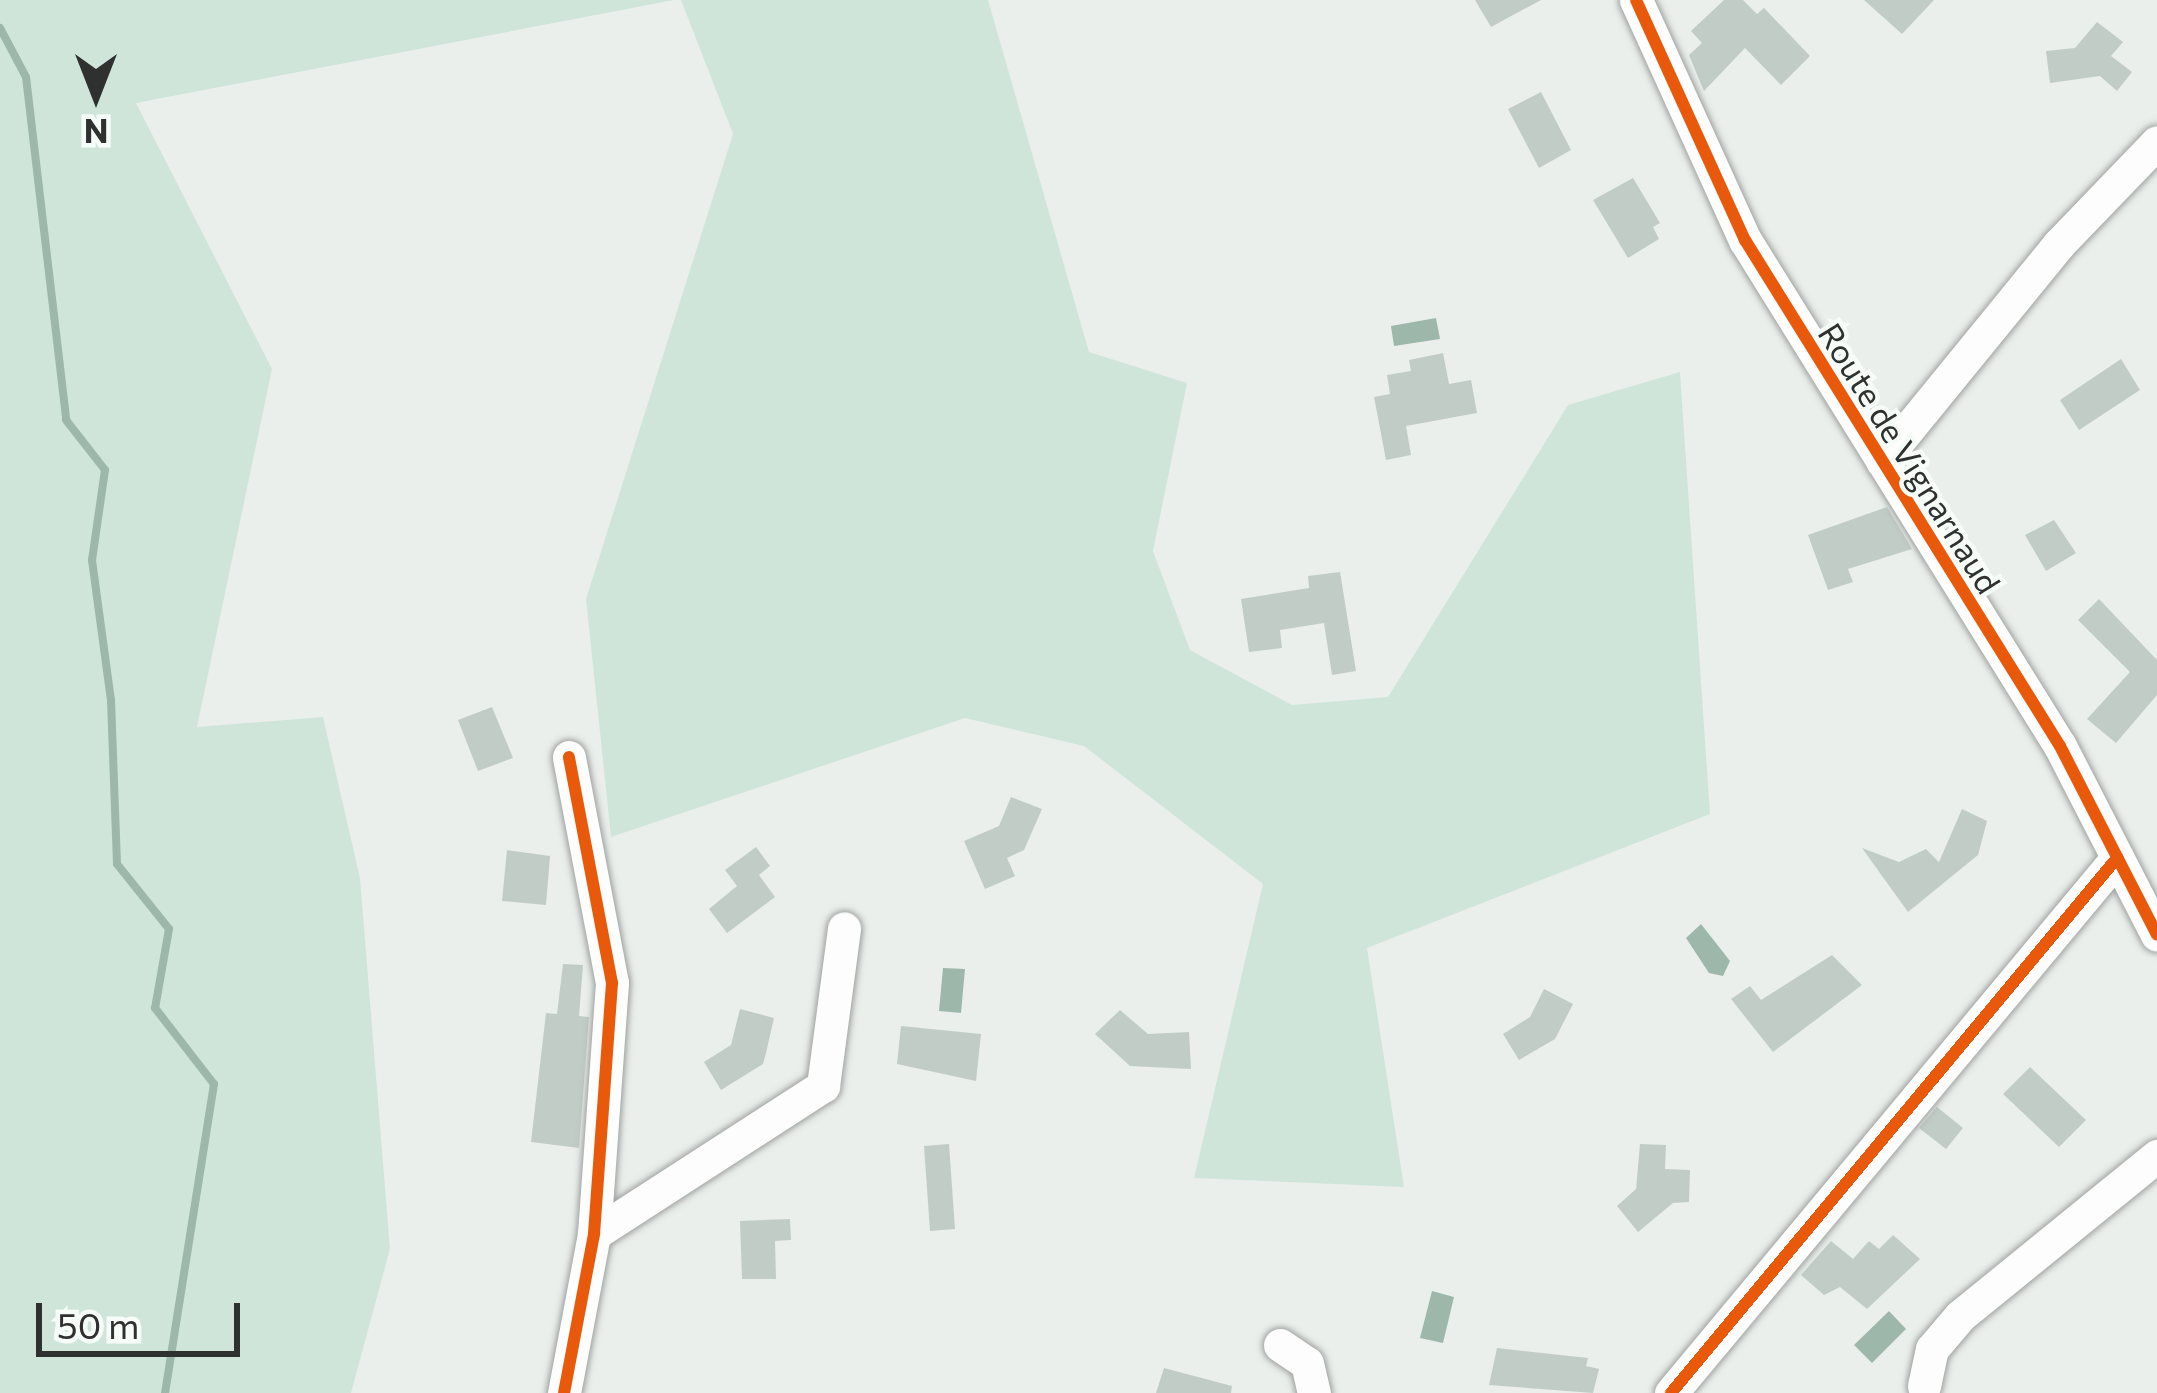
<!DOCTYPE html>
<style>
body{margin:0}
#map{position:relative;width:2157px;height:1393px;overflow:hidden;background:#eaefec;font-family:Commissioner,sans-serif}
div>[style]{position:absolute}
.green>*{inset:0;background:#d0e5da}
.water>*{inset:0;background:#9db7aa}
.stream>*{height:8px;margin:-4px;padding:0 4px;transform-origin:4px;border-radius:4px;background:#9db7aa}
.building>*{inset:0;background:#c2ccc7}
.roads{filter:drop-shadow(0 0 3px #a0a3a1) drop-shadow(0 0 3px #a0a3a1)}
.minor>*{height:33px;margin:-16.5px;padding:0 16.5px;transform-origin:16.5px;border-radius:16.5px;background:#fcfdfc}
.cycleway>*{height:12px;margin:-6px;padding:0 6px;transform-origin:6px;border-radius:6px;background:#e8590c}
span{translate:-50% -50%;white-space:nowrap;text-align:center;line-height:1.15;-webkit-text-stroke:9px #f6fdf9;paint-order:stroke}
.street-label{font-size:33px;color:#2f3130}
.north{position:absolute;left:36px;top:36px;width:120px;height:120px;-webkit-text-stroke:9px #f6fdf9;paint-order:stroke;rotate:180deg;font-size:33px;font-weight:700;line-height:48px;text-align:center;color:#2f3130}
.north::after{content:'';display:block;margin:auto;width:42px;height:54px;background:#2f3130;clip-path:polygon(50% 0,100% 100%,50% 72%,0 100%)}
.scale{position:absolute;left:36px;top:1303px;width:204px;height:54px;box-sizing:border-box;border:6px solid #2f3130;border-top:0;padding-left:15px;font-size:36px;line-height:42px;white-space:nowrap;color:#2f3130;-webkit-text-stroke:9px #f6fdf9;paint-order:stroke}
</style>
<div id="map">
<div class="green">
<div style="clip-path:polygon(0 0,674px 0,136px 103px,272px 369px,197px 727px,323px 717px,360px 878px,390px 1249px,351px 1393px,0 1393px)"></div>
<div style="clip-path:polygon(681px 0,988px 0,1089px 352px,1187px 383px,1153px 551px,1190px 650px,1292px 705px,1388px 697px,1568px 405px,1680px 372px,1710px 814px,1367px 948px,1404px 1187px,1194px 1178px,1263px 884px,1084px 746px,965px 718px,611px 837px,586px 599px,733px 134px)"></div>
</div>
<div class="water">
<div style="clip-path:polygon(1436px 318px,1440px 339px,1394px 346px,1391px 326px)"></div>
<div style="clip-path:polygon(1701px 924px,1730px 961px,1723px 976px,1709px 973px,1686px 938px)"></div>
<div style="clip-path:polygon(943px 968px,965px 969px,961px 1013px,939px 1011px)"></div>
<div style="clip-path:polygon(1432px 1291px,1454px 1297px,1443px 1343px,1420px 1338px)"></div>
<div style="clip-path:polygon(1889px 1311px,1906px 1329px,1872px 1363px,1854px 1345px)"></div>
</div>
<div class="stream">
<div style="left:0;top:28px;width:55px;rotate:62deg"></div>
<div style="left:26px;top:77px;width:345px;rotate:83.3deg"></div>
<div style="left:66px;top:420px;width:63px;rotate:52deg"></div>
<div style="left:105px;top:470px;width:91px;rotate:98.2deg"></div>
<div style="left:92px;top:560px;width:141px;rotate:82.3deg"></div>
<div style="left:111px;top:700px;width:164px;rotate:87.9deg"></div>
<div style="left:117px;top:864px;width:83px;rotate:51.3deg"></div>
<div style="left:169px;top:929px;width:80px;rotate:100deg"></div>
<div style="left:155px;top:1008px;width:96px;rotate:52.2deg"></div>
<div style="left:214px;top:1084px;width:313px;rotate:99deg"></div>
</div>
<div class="building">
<div style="clip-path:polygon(1475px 0,1541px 0,1491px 27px)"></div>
<div style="clip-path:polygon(1724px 0,1743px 0,1757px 14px,1764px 8px,1810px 56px,1781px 85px,1745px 48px,1704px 91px,1689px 55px,1702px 43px,1691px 31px)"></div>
<div style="clip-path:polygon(1864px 0,1934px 0,1902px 34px)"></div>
<div style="clip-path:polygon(2097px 22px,2123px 42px,2111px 56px,2132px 72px,2117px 91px,2100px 76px,2050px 83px,2046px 51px,2075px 48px)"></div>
<div style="clip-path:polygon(1541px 92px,1571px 150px,1539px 168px,1508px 109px)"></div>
<div style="clip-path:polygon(1633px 178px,1660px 223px,1653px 227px,1659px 239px,1628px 258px,1593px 200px)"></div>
<div style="clip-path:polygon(1443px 353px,1449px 384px,1471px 380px,1477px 413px,1406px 426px,1411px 455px,1386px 460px,1374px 397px,1390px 394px,1387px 375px,1411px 371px,1409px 360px)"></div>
<div style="clip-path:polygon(2121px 359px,2140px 390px,2079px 430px,2060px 400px)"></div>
<div style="clip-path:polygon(1887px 507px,1912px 549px,1848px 569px,1853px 582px,1828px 590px,1808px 535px)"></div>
<div style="clip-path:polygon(2054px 520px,2076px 553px,2046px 571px,2025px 535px)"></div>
<div style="clip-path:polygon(1340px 572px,1356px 671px,1332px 675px,1324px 623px,1280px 630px,1282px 648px,1249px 652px,1241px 599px,1309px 588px,1308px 576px)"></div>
<div style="clip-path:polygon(2099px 599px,2157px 660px,2157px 695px,2116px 743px,2087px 719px,2130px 672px,2078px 620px)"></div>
<div style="clip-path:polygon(492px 707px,513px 758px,478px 771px,458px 720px)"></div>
<div style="clip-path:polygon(1011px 797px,1042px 809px,1024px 850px,1007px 858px,1015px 876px,985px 889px,964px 841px,999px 826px)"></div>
<div style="clip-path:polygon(1962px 809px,1987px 821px,1978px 855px,1908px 912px,1862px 848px,1899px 862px,1926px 849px,1939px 862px)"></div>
<div style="clip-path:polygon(756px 847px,770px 866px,759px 875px,775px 897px,727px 933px,709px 909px,737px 886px,725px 870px)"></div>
<div style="clip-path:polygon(507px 850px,550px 856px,546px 905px,502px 901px)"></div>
<div style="clip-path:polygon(1832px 955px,1862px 985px,1773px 1052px,1731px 999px,1750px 986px,1761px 1000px)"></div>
<div style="clip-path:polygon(563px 964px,583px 965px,579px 1016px,589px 1017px,579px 1148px,531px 1142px,546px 1013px,557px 1014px)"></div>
<div style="clip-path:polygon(1544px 989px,1573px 1004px,1555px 1039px,1519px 1060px,1503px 1034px,1530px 1017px)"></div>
<div style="clip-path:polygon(740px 1009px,774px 1018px,766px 1053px,763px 1064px,721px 1090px,704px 1062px,731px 1045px)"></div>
<div style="clip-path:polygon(1120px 1010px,1148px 1034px,1189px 1032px,1191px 1069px,1130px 1066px,1095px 1034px)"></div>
<div style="clip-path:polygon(901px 1026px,981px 1034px,976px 1081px,897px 1064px)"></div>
<div style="clip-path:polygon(2030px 1067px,2086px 1120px,2059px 1147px,2003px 1094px)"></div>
<div style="clip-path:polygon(1937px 1107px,1963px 1128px,1946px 1149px,1919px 1128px)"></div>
<div style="clip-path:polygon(949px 1144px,955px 1229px,930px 1231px,924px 1146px)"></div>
<div style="clip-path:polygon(1640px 1144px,1666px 1145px,1665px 1169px,1690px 1170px,1689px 1202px,1673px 1203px,1638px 1232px,1617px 1206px,1636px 1189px)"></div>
<div style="clip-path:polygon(790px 1219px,791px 1240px,775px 1241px,776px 1279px,742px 1279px,740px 1221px)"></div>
<div style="clip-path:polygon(1893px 1235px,1920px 1259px,1867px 1309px,1840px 1287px,1824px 1295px,1801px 1275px,1831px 1241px,1853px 1259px,1869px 1241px,1879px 1249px)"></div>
<div style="clip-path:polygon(1497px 1348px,1588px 1358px,1586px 1366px,1599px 1369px,1593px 1393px,1489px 1385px)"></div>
<div style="clip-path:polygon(1164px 1368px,1232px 1386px,1231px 1393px,1156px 1393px)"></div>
</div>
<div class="roads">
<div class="minor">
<div style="left:1636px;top:0;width:264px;rotate:65.6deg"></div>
<div style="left:1745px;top:240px;width:596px;rotate:58.1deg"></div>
<div style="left:2060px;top:746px;width:212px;rotate:62.8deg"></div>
<div style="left:1882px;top:461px;width:280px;rotate:-50.8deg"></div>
<div style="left:2059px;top:244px;width:141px;rotate:-46.1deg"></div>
<div style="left:594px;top:1234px;width:273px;rotate:-32.9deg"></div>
<div style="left:823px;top:1086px;width:159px;rotate:-82.4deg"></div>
<div style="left:1280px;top:1345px;width:32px;rotate:34deg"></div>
<div style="left:1307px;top:1363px;width:31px;rotate:77deg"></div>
<div style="left:1924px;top:1386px;width:38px;rotate:-78deg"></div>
<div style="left:1932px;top:1349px;width:43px;rotate:-49.7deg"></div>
<div style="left:1960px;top:1316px;width:254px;rotate:-39.1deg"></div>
<div style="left:564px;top:1393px;width:162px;rotate:-79.3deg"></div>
<div style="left:594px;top:1234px;width:252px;rotate:-85.9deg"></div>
<div style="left:612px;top:983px;width:230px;rotate:-100.8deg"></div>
<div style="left:1671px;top:1393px;width:697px;rotate:-50.18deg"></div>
</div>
</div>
<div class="cycleway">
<div style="left:1636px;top:0;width:264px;rotate:65.6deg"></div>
<div style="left:1745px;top:240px;width:596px;rotate:58.1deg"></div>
<div style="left:2060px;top:746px;width:212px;rotate:62.8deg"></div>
<div style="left:564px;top:1393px;width:162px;rotate:-79.3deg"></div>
<div style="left:594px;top:1234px;width:252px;rotate:-85.9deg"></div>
<div style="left:612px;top:983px;width:230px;rotate:-100.8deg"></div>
<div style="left:1671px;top:1393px;width:697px;rotate:-50.18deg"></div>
</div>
<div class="street-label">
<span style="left:1910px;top:458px;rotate:58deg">Route de Vignarnaud</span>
</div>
<div class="north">N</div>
<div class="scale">50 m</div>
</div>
